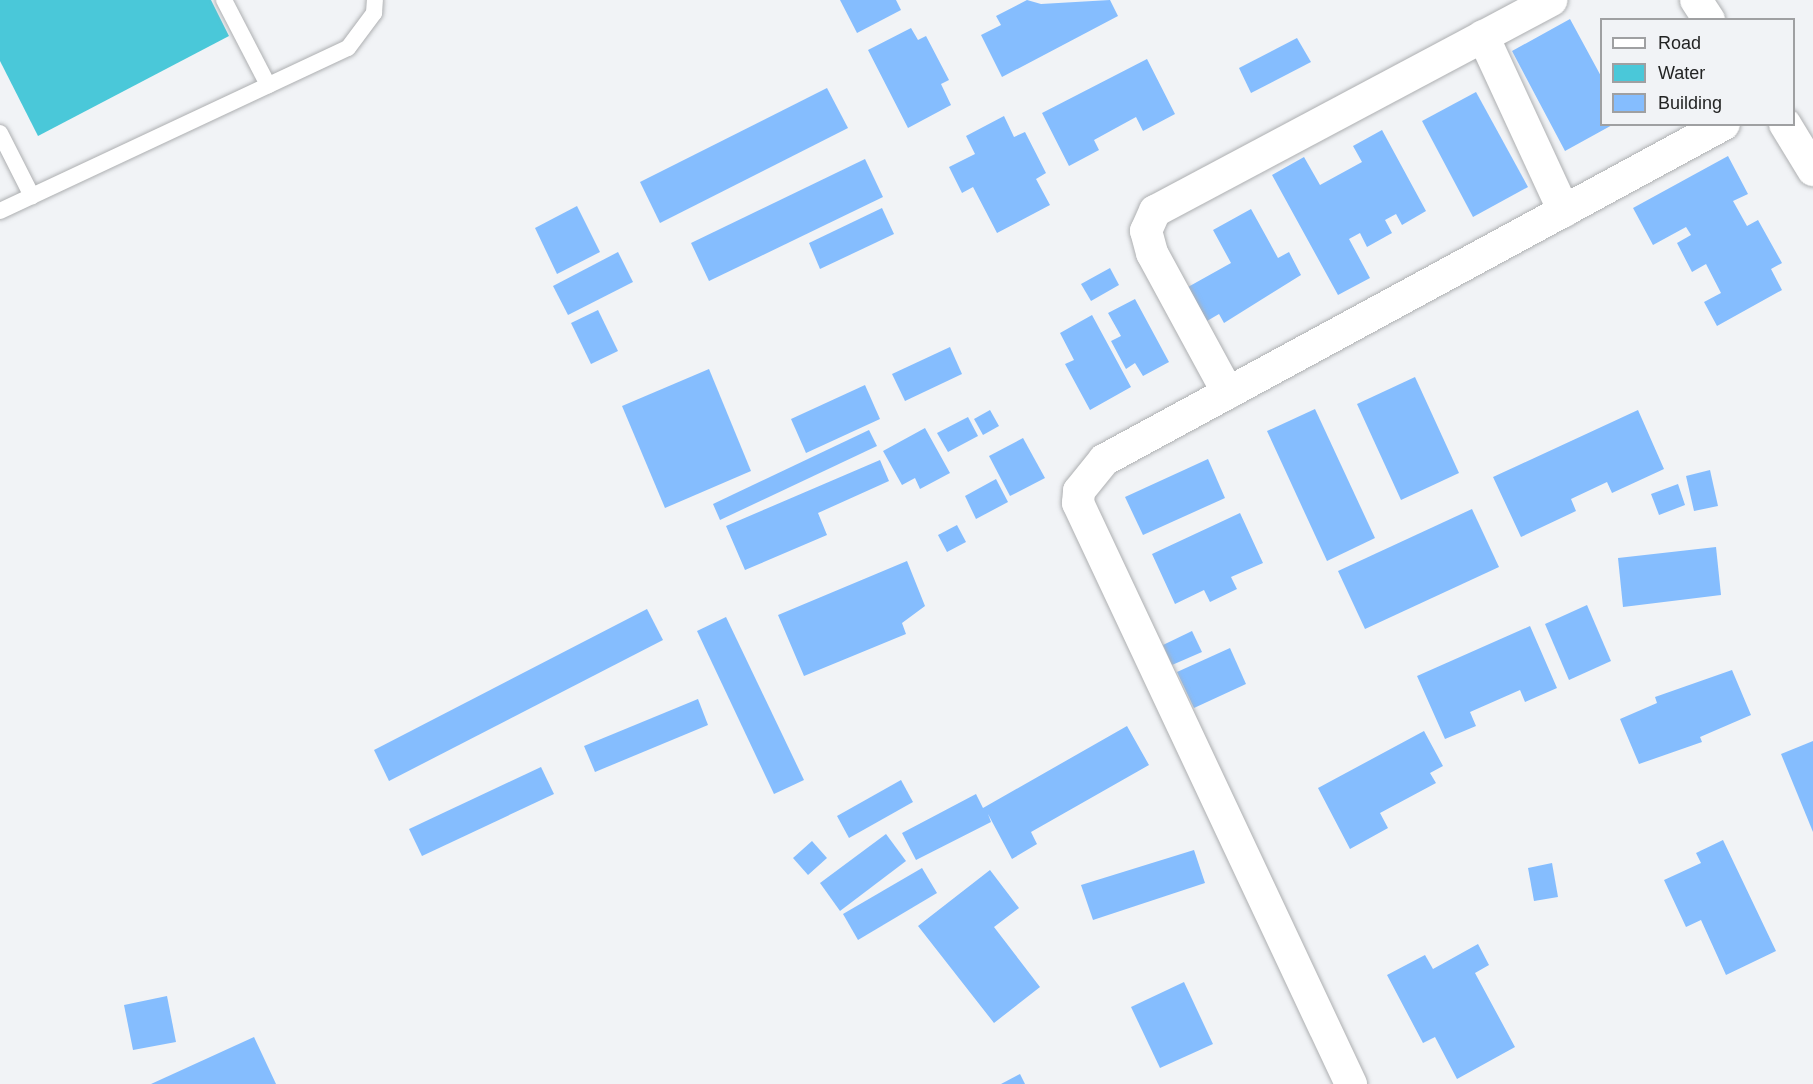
<!DOCTYPE html>
<style>
body{margin:0}
#map{position:relative;width:1813px;height:1084px;overflow:hidden;background:#f1f3f6;font-family:Arial,sans-serif}
div>[style]{position:absolute}
.water>*{inset:0;background:#4ac8d9}
.building>*{inset:0;background:#85bdfe}
.roads{filter:drop-shadow(0 0 2px #adafb1) drop-shadow(0 0 2px #adafb1)}
.service>*{height:16px;margin:-8px;padding:0 8px;transform-origin:8px;border-radius:8px;background:#fff}
.minor>*{height:32px;margin:-16px;padding:0 16px;transform-origin:16px;border-radius:16px;background:#fff}
span{translate:-50% -50%;white-space:nowrap;text-align:center;line-height:1.15;-webkit-text-stroke:4.5px #f1f3f6;paint-order:stroke}
.legend{position:absolute;left:1600px;top:18px;width:195px;height:108px;box-sizing:border-box;background:#f1f3f6;border:2px solid #9fa0a2;margin:0;padding:8px 10px;list-style:none;font-size:18px;color:#232424}
.legend li{display:flex;align-items:center;gap:12px;height:30px}
.legend b{width:30px;border:2px solid #9fa0a2}
</style>
<div id="map">
<div class="water">
<div style="clip-path:polygon(0 0,211px 0,229px 36px,38px 136px,0 61px)"></div>
</div>
<div class="building">
<div style="clip-path:polygon(840px 0,896px 0,901px 10px,857px 33px)"></div>
<div style="clip-path:polygon(1027px 0,1041px 4px,1110px 0,1118px 16px,1002px 77px,981px 35px,1001px 25px,996px 16px)"></div>
<div style="clip-path:polygon(1570px 19px,1602px 78px,1602px 124px,1614px 124px,1565px 151px,1512px 51px)"></div>
<div style="clip-path:polygon(911px 28px,918px 40px,926px 36px,949px 80px,941px 84px,951px 105px,908px 128px,868px 50px)"></div>
<div style="clip-path:polygon(1297px 38px,1311px 62px,1251px 93px,1239px 68px)"></div>
<div style="clip-path:polygon(1147px 59px,1175px 114px,1143px 131px,1136px 117px,1094px 140px,1099px 150px,1069px 166px,1042px 113px)"></div>
<div style="clip-path:polygon(827px 88px,848px 128px,660px 223px,640px 182px)"></div>
<div style="clip-path:polygon(1476px 92px,1528px 187px,1473px 217px,1422px 121px)"></div>
<div style="clip-path:polygon(1004px 116px,1014px 137px,1025px 132px,1046px 173px,1036px 179px,1050px 205px,997px 233px,973px 187px,962px 193px,949px 167px,975px 154px,966px 136px)"></div>
<div style="clip-path:polygon(1382px 130px,1426px 211px,1402px 225px,1396px 214px,1385px 220px,1392px 233px,1367px 247px,1360px 233px,1349px 239px,1370px 278px,1338px 295px,1272px 175px,1304px 157px,1320px 185px,1362px 162px,1353px 146px)"></div>
<div style="clip-path:polygon(1728px 156px,1748px 194px,1733px 201px,1747px 226px,1758px 220px,1782px 263px,1771px 269px,1782px 290px,1717px 326px,1704px 302px,1721px 293px,1706px 264px,1692px 272px,1677px 243px,1691px 235px,1686px 227px,1653px 245px,1633px 208px)"></div>
<div style="clip-path:polygon(865px 159px,883px 197px,709px 281px,691px 243px)"></div>
<div style="clip-path:polygon(577px 206px,600px 252px,557px 274px,535px 228px)"></div>
<div style="clip-path:polygon(882px 208px,894px 234px,820px 269px,809px 243px)"></div>
<div style="clip-path:polygon(1251px 209px,1278px 258px,1289px 252px,1301px 275px,1224px 323px,1219px 314px,1207px 321px,1188px 287px,1231px 263px,1213px 230px)"></div>
<div style="clip-path:polygon(618px 252px,633px 282px,568px 315px,553px 286px)"></div>
<div style="clip-path:polygon(1110px 268px,1119px 285px,1091px 301px,1081px 284px)"></div>
<div style="clip-path:polygon(1135px 299px,1169px 362px,1143px 376px,1135px 363px,1126px 369px,1111px 341px,1121px 336px,1108px 313px)"></div>
<div style="clip-path:polygon(598px 310px,618px 351px,591px 364px,571px 323px)"></div>
<div style="clip-path:polygon(1092px 315px,1131px 387px,1090px 410px,1065px 364px,1074px 360px,1060px 333px)"></div>
<div style="clip-path:polygon(950px 347px,962px 374px,905px 401px,892px 374px)"></div>
<div style="clip-path:polygon(709px 369px,751px 471px,665px 508px,622px 406px)"></div>
<div style="clip-path:polygon(1415px 377px,1459px 473px,1401px 500px,1357px 404px)"></div>
<div style="clip-path:polygon(865px 385px,880px 419px,806px 453px,791px 419px)"></div>
<div style="clip-path:polygon(1315px 409px,1375px 538px,1327px 561px,1267px 431px)"></div>
<div style="clip-path:polygon(990px 410px,999px 426px,983px 435px,974px 419px)"></div>
<div style="clip-path:polygon(1638px 410px,1664px 469px,1612px 493px,1607px 482px,1571px 499px,1576px 511px,1521px 537px,1493px 477px)"></div>
<div style="clip-path:polygon(968px 417px,978px 436px,948px 452px,937px 433px)"></div>
<div style="clip-path:polygon(925px 428px,950px 473px,920px 489px,915px 478px,902px 485px,883px 451px)"></div>
<div style="clip-path:polygon(869px 430px,877px 446px,720px 520px,713px 504px)"></div>
<div style="clip-path:polygon(1023px 438px,1045px 478px,1010px 496px,989px 456px)"></div>
<div style="clip-path:polygon(1208px 459px,1225px 498px,1143px 535px,1125px 497px)"></div>
<div style="clip-path:polygon(880px 460px,889px 481px,818px 513px,827px 535px,745px 570px,726px 526px)"></div>
<div style="clip-path:polygon(1710px 470px,1718px 506px,1694px 511px,1686px 476px)"></div>
<div style="clip-path:polygon(996px 479px,1008px 502px,976px 519px,965px 496px)"></div>
<div style="clip-path:polygon(1678px 484px,1685px 505px,1659px 515px,1651px 494px)"></div>
<div style="clip-path:polygon(1472px 509px,1499px 567px,1365px 629px,1338px 571px)"></div>
<div style="clip-path:polygon(1240px 513px,1263px 563px,1231px 577px,1237px 589px,1210px 602px,1204px 590px,1175px 604px,1152px 554px)"></div>
<div style="clip-path:polygon(957px 525px,966px 542px,947px 552px,938px 535px)"></div>
<div style="clip-path:polygon(1716px 547px,1721px 595px,1623px 607px,1618px 558px)"></div>
<div style="clip-path:polygon(907px 561px,925px 606px,902px 623px,906px 634px,804px 676px,778px 615px)"></div>
<div style="clip-path:polygon(1587px 605px,1611px 661px,1569px 680px,1545px 624px)"></div>
<div style="clip-path:polygon(647px 609px,663px 640px,389px 781px,374px 750px)"></div>
<div style="clip-path:polygon(726px 617px,804px 780px,774px 794px,697px 631px)"></div>
<div style="clip-path:polygon(1530px 626px,1557px 688px,1525px 702px,1520px 690px,1470px 712px,1476px 726px,1445px 739px,1417px 676px)"></div>
<div style="clip-path:polygon(1192px 631px,1202px 652px,1172px 665px,1163px 645px)"></div>
<div style="clip-path:polygon(1230px 648px,1246px 684px,1194px 708px,1177px 672px)"></div>
<div style="clip-path:polygon(1732px 670px,1751px 715px,1700px 737px,1702px 742px,1639px 764px,1620px 719px,1657px 703px,1655px 697px)"></div>
<div style="clip-path:polygon(698px 699px,708px 725px,595px 772px,584px 746px)"></div>
<div style="clip-path:polygon(1127px 726px,1149px 765px,1031px 832px,1037px 844px,1012px 859px,988px 814px,991px 822px,916px 860px,902px 833px,976px 794px,983px 808px)"></div>
<div style="clip-path:polygon(1424px 731px,1443px 766px,1430px 773px,1436px 783px,1380px 813px,1388px 828px,1350px 849px,1318px 788px)"></div>
<div style="clip-path:polygon(1813px 741px,1813px 832px,1781px 754px)"></div>
<div style="clip-path:polygon(541px 767px,554px 794px,422px 856px,409px 829px)"></div>
<div style="clip-path:polygon(901px 780px,913px 802px,849px 838px,837px 816px)"></div>
<div style="clip-path:polygon(886px 834px,906px 861px,840px 911px,820px 883px)"></div>
<div style="clip-path:polygon(1723px 840px,1776px 951px,1726px 975px,1701px 920px,1686px 927px,1664px 880px,1701px 863px,1696px 853px)"></div>
<div style="clip-path:polygon(812px 841px,827px 858px,808px 875px,793px 858px)"></div>
<div style="clip-path:polygon(1194px 850px,1205px 883px,1093px 920px,1081px 885px)"></div>
<div style="clip-path:polygon(1552px 863px,1558px 897px,1534px 901px,1528px 868px)"></div>
<div style="clip-path:polygon(922px 868px,937px 893px,858px 940px,843px 914px)"></div>
<div style="clip-path:polygon(990px 870px,1019px 908px,994px 927px,1040px 987px,994px 1023px,918px 926px)"></div>
<div style="clip-path:polygon(1478px 944px,1489px 965px,1475px 973px,1515px 1047px,1457px 1079px,1435px 1037px,1423px 1043px,1387px 975px,1425px 955px,1433px 969px)"></div>
<div style="clip-path:polygon(1184px 982px,1213px 1044px,1160px 1068px,1131px 1007px)"></div>
<div style="clip-path:polygon(167px 996px,176px 1042px,133px 1050px,124px 1005px)"></div>
<div style="clip-path:polygon(254px 1037px,276px 1084px,151px 1084px)"></div>
<div style="clip-path:polygon(1020px 1074px,1025px 1084px,1001px 1084px)"></div>
</div>
<div class="roads">
<div class="service">
<div style="left:224px;top:0;width:96px;rotate:62.6deg"></div>
<div style="left:0;top:133px;width:71px;rotate:63.1deg"></div>
<div style="left:0;top:211px;width:384px;rotate:-25.1deg"></div>
<div style="left:348px;top:48px;width:44px;rotate:-53.4deg"></div>
<div style="left:374px;top:13px;width:13px;rotate:-86deg"></div>
</div>
<div class="minor">
<div style="left:1696px;top:0;width:24px;rotate:57deg"></div>
<div style="left:1483px;top:36px;width:193px;rotate:65.2deg"></div>
<div style="left:1785px;top:124px;width:54px;rotate:58.7deg"></div>
<div style="left:1228px;top:393px;width:159px;rotate:-118.5deg"></div>
<div style="left:1152px;top:253px;width:23px;rotate:-105deg"></div>
<div style="left:1146px;top:231px;width:22px;rotate:-66deg"></div>
<div style="left:1155px;top:211px;width:449px;rotate:-28deg"></div>
<div style="left:1351px;top:1084px;width:642px;rotate:-115.17deg"></div>
<div style="left:1078px;top:503px;width:12px;rotate:-85deg"></div>
<div style="left:1079px;top:491px;width:40px;rotate:-51deg"></div>
<div style="left:1104px;top:460px;width:705px;rotate:-28.45deg"></div>
</div>
</div>
<ul class="legend">
<li><b style="height:8px;background:#fff"></b>Road</li>
<li><b style="height:16px;background:#4ac8d9"></b>Water</li>
<li><b style="height:16px;background:#85bdfe"></b>Building</li>
</ul>
</div>
